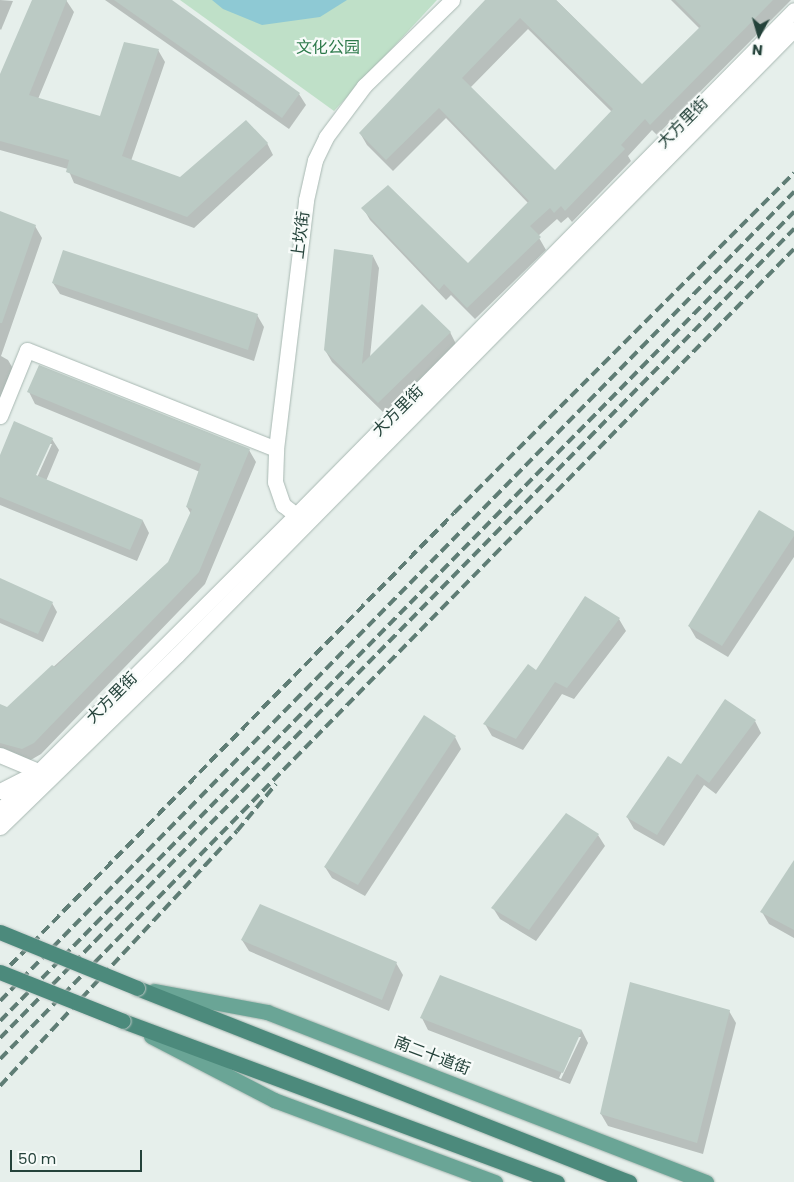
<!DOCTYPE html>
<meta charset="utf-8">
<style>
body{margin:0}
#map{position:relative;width:794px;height:1182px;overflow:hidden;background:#e6efeb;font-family:Poppins,"Noto Sans SC",sans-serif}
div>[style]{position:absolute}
.green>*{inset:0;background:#bfe0c8}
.water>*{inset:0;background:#8ec9d4}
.shadow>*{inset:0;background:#0003}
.building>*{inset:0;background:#bbcac4}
.roads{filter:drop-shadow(0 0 1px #a8b8b2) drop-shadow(0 0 1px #a8b8b2)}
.minor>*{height:15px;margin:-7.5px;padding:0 7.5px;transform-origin:7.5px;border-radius:7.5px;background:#fff}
.secondary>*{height:15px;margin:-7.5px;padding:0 7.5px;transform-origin:7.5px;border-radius:7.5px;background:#fff}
.primary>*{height:15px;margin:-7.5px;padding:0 7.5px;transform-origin:7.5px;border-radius:7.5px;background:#6aa596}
.trunk>*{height:15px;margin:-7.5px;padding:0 7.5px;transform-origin:7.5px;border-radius:7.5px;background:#4c8a7c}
.rail>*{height:4px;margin-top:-2px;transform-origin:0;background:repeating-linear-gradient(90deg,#5f7d75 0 10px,transparent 0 15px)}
.bridges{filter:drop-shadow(0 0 1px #c2cac8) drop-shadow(0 0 1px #c2cac8)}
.trunk-bridge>*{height:15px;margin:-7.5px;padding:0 7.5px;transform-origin:7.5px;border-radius:7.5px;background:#4c8a7c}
span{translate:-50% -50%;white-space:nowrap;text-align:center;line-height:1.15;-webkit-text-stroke:4.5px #f7fbf9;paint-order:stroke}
.park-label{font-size:16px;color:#2d7a4b}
.street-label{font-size:16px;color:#24423a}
.north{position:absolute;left:734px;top:10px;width:50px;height:50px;-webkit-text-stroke:4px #f7fbf9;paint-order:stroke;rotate:186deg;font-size:14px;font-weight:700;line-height:20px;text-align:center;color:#24423a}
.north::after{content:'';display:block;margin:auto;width:18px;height:22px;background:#24423a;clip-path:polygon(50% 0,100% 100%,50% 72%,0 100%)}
.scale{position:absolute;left:10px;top:1150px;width:132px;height:22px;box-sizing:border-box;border:2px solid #24423a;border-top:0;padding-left:6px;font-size:15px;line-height:18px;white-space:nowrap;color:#24423a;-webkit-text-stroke:4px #f7fbf9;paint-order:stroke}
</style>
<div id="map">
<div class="green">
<div style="clip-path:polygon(180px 0,437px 0,334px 111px)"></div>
</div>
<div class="water">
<div style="clip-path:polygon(212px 0,347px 0,320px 17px,262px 25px,223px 9px)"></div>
</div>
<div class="shadow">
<div style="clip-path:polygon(0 0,13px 1px,1px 30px,0 29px)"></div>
<div style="clip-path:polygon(33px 0,66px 0,74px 12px,38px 99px,101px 118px,158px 50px,165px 62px,131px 161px,181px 178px,267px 143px,273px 155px,194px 228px,74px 183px,68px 169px,0 150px,0 77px)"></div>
<div style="clip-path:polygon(105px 0,170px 0,299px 94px,306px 105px,289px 129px)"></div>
<div style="clip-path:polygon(evenodd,489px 0,556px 0,642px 85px,700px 29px,671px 0,791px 0,657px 135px,652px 130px,628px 156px,631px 161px,572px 222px,568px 217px,561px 223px,557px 219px,538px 236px,546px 250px,475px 319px,451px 295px,446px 300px,370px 220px,363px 208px,468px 265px,528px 203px,446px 118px,393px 171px,367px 145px,360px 133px,489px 0,528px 29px,612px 112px,555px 172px,470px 88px,528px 29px)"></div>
<div style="clip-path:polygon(0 213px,35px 226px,42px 238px,1px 356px,8px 360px,15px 372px,0 398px)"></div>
<div style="clip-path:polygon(373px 256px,379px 268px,370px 357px,450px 332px,456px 344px,385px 414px,332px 362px,325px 350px)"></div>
<div style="clip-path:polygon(53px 283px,257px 315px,264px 327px,254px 361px,60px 294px)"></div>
<div style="clip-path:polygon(29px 392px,249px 450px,256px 462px,205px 584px,41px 754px,29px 761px,0 751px,0 706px,7px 709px,169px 562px,191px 514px,187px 507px,200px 472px,35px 404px)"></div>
<div style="clip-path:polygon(evenodd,52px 439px,59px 450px,46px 481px,143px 521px,149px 533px,137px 561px,0 505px,0 458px,52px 439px,49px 444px,52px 444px,35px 482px,33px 481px,49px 444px)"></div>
<div style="clip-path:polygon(794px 532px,794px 557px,728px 657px,696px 638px,689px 626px)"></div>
<div style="clip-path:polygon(0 579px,52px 603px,57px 612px,43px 642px,0 623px)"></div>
<div style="clip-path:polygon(585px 597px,619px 619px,626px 631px,574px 699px,562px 694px,523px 750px,492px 736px,485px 724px,537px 672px)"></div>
<div style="clip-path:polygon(755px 721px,761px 733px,716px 794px,704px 785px,664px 846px,634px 829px,627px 817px)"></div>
<div style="clip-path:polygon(455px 737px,461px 749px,365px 896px,332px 878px,325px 867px)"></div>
<div style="clip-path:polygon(598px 835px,605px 846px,536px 941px,500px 919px,493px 908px)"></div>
<div style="clip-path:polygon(794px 862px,794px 938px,769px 924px,762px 912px)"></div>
<div style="clip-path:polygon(242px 940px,396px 963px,403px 975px,389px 1011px,249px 951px)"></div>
<div style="clip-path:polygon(evenodd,441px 977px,582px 1031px,588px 1043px,570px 1084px,428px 1030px,422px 1018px,441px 977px,578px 1037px,581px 1037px,561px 1079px,559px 1078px,578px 1037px)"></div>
<div style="clip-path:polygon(729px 1011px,736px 1023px,703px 1154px,608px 1126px,601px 1114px)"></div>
</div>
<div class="building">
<div style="clip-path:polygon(32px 0,67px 0,29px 95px,100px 116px,124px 42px,159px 49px,122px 156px,180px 177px,246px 120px,268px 143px,187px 217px,66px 172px,69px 160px,0 141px,0 74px)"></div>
<div style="clip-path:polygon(114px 0,172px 0,300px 93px,282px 118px)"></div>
<div style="clip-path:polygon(evenodd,485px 0,556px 0,642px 84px,701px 26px,675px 0,773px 0,650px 125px,645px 119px,621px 145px,625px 149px,565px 211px,561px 206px,554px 213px,550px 208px,530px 226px,541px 237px,467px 308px,444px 284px,439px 290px,361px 208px,388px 185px,468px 263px,529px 201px,439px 108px,386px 160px,359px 133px,485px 0,520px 18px,613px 109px,555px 170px,462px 78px,520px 18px)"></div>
<div style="clip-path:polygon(0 211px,36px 225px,2px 323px,0 323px)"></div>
<div style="clip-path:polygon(334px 249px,373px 255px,362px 364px,422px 304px,451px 332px,378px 403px,324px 350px)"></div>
<div style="clip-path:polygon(63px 250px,258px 314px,248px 350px,52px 283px)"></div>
<div style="clip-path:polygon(39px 365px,250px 449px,199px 572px,34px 743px,22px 749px,0 743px,0 704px,7px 707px,52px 665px,55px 667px,168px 562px,192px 509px,186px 507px,201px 464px,27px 392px)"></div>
<div style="clip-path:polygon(14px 421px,53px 438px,36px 475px,143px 520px,130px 550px,0 497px,0 455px)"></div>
<div style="clip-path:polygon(759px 510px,794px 531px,794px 536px,722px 646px,688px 626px)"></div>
<div style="clip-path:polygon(0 578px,53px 602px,38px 634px,0 618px)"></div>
<div style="clip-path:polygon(585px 596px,620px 618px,567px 688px,555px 682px,516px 739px,483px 724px,528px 664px,536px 670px)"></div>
<div style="clip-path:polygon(725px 699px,756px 720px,709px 783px,697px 774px,657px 835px,626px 817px,668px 756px,681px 764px)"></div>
<div style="clip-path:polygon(424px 715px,456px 736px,358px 885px,324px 867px)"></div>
<div style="clip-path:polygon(566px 813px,599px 834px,529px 930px,491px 908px)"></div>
<div style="clip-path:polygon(794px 860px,794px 930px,760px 912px)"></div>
<div style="clip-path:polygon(260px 904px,397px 962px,382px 1000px,241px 940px)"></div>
<div style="clip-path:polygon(440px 975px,582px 1030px,563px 1073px,420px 1018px)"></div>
<div style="clip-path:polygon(630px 982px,730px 1010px,697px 1143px,600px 1114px)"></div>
</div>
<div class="roads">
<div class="minor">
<div style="left:0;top:416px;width:71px;rotate:-67.8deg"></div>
<div style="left:27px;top:350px;width:268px;rotate:21.7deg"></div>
<div style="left:296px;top:515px;width:16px;rotate:-142deg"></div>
<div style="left:283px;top:505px;width:24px;rotate:-109deg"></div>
<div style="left:275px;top:482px;width:33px;rotate:-88deg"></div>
<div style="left:276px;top:449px;width:251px;rotate:-83.1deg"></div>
<div style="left:306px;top:200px;width:41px;rotate:-77.3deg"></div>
<div style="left:315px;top:160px;width:25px;rotate:-64deg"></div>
<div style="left:326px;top:137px;width:64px;rotate:-53.3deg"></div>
<div style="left:364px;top:86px;width:123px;rotate:-44.3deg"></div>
<div style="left:0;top:755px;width:41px;rotate:22.8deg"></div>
</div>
<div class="secondary">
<div style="left:0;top:791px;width:27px;rotate:-27deg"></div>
<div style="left:0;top:810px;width:418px;rotate:-44.9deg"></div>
<div style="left:296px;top:515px;width:709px;rotate:-45.4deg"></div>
<div style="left:0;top:827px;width:247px;rotate:-44.2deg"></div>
<div style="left:177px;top:655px;width:879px;rotate:-45.41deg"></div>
</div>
<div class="primary">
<div style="left:154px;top:991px;width:115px;rotate:10.5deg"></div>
<div style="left:267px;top:1012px;width:471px;rotate:21.2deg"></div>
<div style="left:151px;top:1036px;width:139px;rotate:27.5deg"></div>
<div style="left:274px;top:1100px;width:236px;rotate:20.4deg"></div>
</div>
<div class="trunk">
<div style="left:137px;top:988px;width:529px;rotate:21.52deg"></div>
<div style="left:123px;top:1021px;width:463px;rotate:20.4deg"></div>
</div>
</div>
<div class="rail">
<div style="left:0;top:976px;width:648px;rotate:-45.56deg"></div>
<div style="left:454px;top:513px;width:481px;rotate:-45deg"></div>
<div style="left:0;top:1001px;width:1134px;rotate:-45.54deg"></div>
<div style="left:0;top:1021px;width:1134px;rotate:-45.54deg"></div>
<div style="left:0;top:1038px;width:1134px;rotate:-45.54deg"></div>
<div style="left:0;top:1059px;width:1134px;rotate:-45.57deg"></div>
<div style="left:0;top:1086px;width:348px;rotate:-47.1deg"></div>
<div style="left:237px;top:831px;width:61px;rotate:-50.3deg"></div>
</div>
<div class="bridges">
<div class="trunk-bridge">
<div style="left:0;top:932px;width:148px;rotate:22.2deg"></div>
<div style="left:0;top:972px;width:132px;rotate:21.7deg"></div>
</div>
</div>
<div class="park-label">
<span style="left:328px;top:48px">文化公园</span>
</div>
<div class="street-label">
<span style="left:683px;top:123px;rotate:-45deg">大方里街</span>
<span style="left:301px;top:235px;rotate:-83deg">上坎街</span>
<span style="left:398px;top:411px;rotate:-45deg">大方里街</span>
<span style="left:112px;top:698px;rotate:-45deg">大方里街</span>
<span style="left:432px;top:1056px;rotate:21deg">南二十道街</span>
</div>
<div class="north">N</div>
<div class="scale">50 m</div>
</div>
